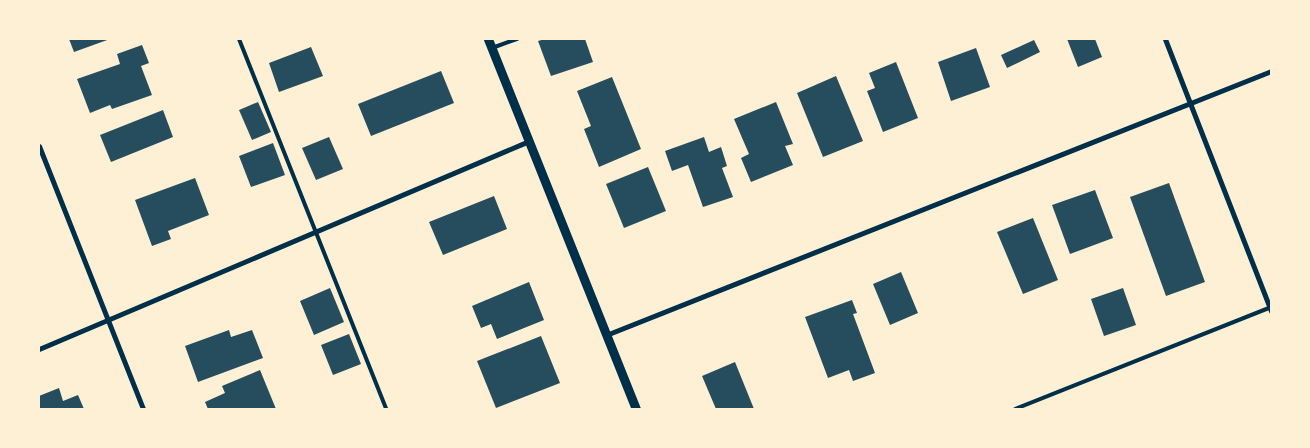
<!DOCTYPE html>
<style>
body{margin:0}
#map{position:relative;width:1310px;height:448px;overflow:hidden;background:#fdf0d5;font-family:"Exo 2",sans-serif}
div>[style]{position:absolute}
.building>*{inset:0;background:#264d5e}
.service>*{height:4px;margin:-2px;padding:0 2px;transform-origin:2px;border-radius:2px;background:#003049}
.minor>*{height:5px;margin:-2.5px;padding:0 2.5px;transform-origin:2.5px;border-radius:2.5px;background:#003049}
.tertiary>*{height:9px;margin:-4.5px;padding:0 4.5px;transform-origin:4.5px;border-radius:4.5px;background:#003049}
span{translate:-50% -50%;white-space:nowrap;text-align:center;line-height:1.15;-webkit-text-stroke:5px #fdf0d5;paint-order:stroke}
.frame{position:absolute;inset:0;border:40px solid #fdf0d5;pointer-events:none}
</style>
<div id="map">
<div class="building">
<div style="clip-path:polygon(69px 39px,110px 39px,74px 52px)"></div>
<div style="clip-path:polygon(545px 39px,585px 39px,593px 62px,551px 76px,538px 41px)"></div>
<div style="clip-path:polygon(1067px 39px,1095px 39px,1102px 57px,1078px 67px)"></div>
<div style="clip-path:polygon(1034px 40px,1040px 52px,1007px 68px,1001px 55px)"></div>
<div style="clip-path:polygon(142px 45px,149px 63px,141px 66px,152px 95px,112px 109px,110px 105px,90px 113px,77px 79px,120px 64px,117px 54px)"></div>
<div style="clip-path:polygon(311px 47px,323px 76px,279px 92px,269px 63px)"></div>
<div style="clip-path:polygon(976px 48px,990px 87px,951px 101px,938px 62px)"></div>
<div style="clip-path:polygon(896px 62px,918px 118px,883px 132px,867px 91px,875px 88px,869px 73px)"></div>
<div style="clip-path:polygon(441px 71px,454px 103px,371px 136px,358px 104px)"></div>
<div style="clip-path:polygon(836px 76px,863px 141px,823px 157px,797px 93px)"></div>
<div style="clip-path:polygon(612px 77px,641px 149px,599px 167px,584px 129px,591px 126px,577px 91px)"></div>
<div style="clip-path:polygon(258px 102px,271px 132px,252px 140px,239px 110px)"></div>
<div style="clip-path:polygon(776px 102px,793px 144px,785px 146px,793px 165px,751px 182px,741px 158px,749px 154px,734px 119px)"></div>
<div style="clip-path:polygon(163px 110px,173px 137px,111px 162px,100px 135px)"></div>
<div style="clip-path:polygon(329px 137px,343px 169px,316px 180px,302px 148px)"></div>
<div style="clip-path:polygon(704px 137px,709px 152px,721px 147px,727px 166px,722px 168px,733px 197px,703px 207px,688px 165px,672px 171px,665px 151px)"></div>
<div style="clip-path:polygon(273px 143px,285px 175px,251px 187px,239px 156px)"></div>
<div style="clip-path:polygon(648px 167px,666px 211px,624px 228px,606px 184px)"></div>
<div style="clip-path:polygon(195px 178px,209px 215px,168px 231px,171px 239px,152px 246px,135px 200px)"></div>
<div style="clip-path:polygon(1169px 183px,1205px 282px,1166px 296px,1130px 197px)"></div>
<div style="clip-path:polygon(1095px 190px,1113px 238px,1070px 254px,1052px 205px)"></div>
<div style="clip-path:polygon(494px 196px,507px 229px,443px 255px,429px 222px)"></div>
<div style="clip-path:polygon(1033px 218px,1058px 280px,1023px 294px,997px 232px)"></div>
<div style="clip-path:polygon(901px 272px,918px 313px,890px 325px,873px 284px)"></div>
<div style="clip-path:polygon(529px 282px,544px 320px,497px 339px,491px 324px,481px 328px,472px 306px)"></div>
<div style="clip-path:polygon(330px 288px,344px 322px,314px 335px,300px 301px)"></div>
<div style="clip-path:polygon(1123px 288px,1136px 325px,1104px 336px,1091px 299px)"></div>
<div style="clip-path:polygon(852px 300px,857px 313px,853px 314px,875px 373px,853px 381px,849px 370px,828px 378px,805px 317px)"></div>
<div style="clip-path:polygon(229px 330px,231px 337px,252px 330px,263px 358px,198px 382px,185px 346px)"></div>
<div style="clip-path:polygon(349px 334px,361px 364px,333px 375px,321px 345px)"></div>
<div style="clip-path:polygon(541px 336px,560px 383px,496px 408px,477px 361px)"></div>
<div style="clip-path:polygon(735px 362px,754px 409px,716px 409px,702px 376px)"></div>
<div style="clip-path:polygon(260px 370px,276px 409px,208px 409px,205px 402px,225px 393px,222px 386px)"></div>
<div style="clip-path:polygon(59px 388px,63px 401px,78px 395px,84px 409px,39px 409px,39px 396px)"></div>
</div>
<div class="service">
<div style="left:239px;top:39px;width:398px;rotate:68.3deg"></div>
<div style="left:492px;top:48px;width:27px;rotate:-20deg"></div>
<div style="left:1015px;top:409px;width:276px;rotate:-21.7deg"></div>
</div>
<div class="minor">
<div style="left:1165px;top:39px;width:292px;rotate:68.7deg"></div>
<div style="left:39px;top:146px;width:283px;rotate:68.4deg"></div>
<div style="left:606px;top:335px;width:715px;rotate:-21.65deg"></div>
<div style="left:39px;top:349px;width:532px;rotate:-23deg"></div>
</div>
<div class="tertiary">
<div style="left:488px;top:39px;width:399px;rotate:68.2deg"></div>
</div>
<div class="frame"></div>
</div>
